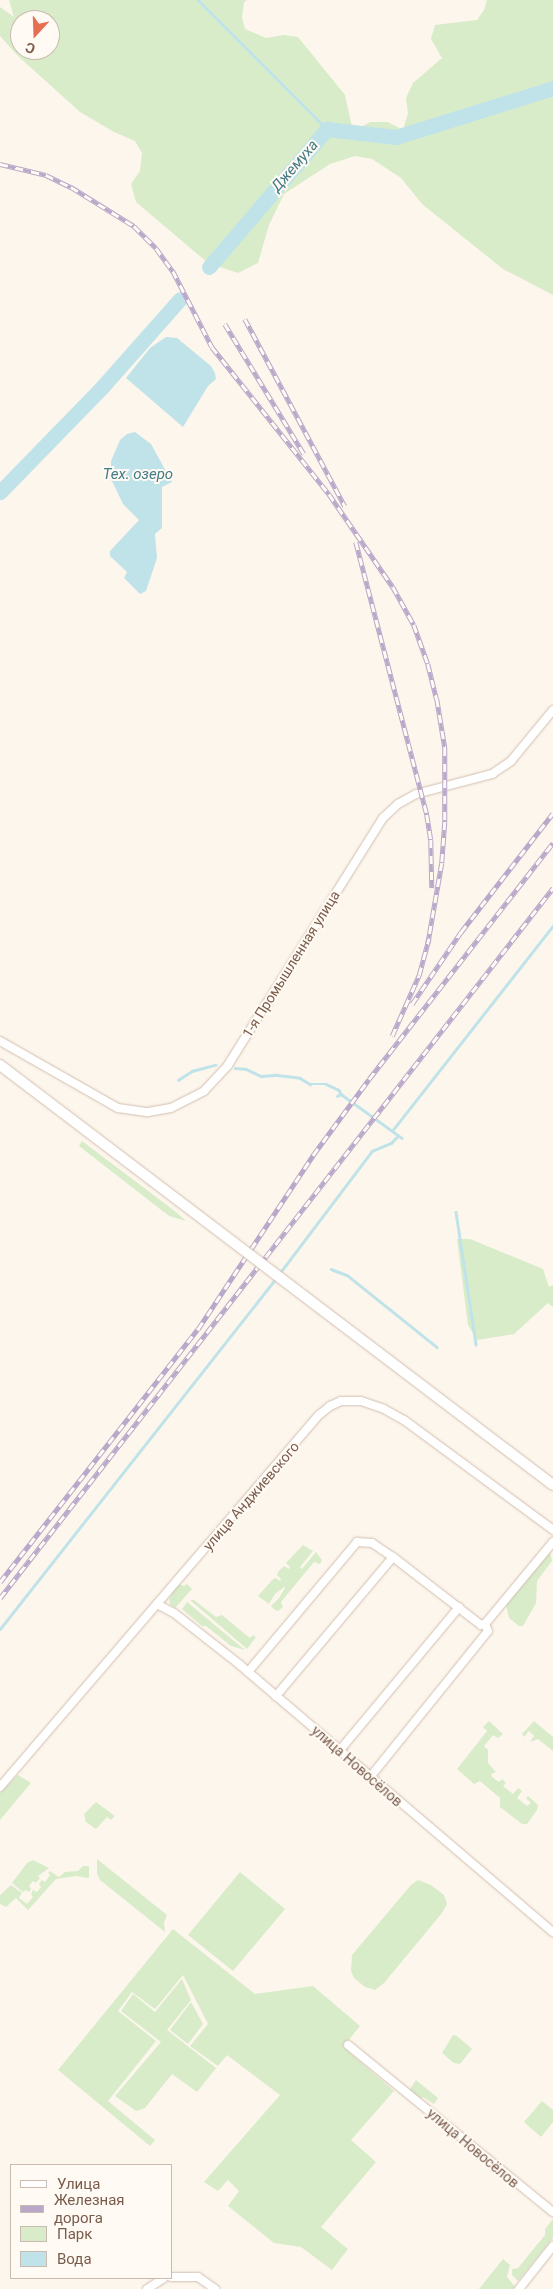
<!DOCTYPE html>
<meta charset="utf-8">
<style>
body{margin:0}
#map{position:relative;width:553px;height:2289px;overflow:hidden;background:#fdf6ec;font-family:Roboto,sans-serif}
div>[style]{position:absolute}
.green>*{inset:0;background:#d8ecc9}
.water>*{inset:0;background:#bfe3e8}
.stream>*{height:2.5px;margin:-1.25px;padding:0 1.25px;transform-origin:1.25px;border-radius:1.25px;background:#bfe3e8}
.river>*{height:15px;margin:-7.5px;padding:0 7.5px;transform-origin:7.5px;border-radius:7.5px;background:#bfe3e8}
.roads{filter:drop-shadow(0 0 1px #d1beb0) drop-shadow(0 0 1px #d1beb0)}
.minor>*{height:8px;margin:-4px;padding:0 4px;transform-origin:4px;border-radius:4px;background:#fff}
.rail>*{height:4.5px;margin-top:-2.25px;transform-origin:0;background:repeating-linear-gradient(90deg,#fffaf3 0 8px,#b9a8c9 0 16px);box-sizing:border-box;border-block:1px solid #b9a8c9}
.bridges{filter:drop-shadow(0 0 1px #d1beb0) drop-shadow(0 0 1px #d1beb0)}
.tertiary-bridge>*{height:10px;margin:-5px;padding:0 5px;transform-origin:5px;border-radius:5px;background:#fff}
span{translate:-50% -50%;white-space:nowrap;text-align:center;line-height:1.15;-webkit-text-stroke:4px #fffaf3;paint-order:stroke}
.street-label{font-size:14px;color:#7a5c4d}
.water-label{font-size:15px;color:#437c86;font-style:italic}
.legend{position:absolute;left:10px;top:2164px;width:162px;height:115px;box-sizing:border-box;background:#fffaf3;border:1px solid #cabbb1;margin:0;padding:6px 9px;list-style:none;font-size:15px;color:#7a5c4d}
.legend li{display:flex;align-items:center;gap:10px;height:25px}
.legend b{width:25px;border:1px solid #cabbb1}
.north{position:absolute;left:10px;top:10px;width:50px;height:50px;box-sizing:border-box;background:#fffaf3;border:1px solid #cabbb1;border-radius:50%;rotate:200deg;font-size:14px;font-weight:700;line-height:20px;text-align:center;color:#7a5c4d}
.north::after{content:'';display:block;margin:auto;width:18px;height:22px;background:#e76f51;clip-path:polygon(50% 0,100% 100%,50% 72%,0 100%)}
</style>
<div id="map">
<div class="green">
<div style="clip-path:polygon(evenodd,9px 0,247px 0,244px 2px,242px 17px,245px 29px,266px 38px,284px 35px,298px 37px,345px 95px,353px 132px,370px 122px,388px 122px,403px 130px,408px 113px,406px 98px,413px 83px,442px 58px,431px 39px,435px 25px,477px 20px,484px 10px,487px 0,553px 0,553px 295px,503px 269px,422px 204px,401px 178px,372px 159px,355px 156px,330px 164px,284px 194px,269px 225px,258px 263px,238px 273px,208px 263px,136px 202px,131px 184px,140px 171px,142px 153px,135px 141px,114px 132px,80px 112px,18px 56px,0 36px,0 7px,14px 17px,9px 0,20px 20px,50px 20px,50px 50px,20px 50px,20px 20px)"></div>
<div style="clip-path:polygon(82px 1141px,176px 1212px,186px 1221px,169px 1216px,79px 1146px)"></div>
<div style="clip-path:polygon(457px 1239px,470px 1239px,543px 1269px,549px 1287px,553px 1285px,553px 1307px,548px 1303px,514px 1334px,477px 1340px,468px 1325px)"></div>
<div style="clip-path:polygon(303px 1545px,313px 1551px,300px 1567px,302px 1569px,316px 1552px,322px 1560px,320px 1564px,314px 1562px,281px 1602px,283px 1607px,278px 1611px,275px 1610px,271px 1606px,279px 1598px,285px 1588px,284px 1587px,275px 1594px,269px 1604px,258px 1596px,273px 1579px,276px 1578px,280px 1581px,281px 1579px,277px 1575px,278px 1572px,284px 1566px,289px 1569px,290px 1567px,286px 1563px)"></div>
<div style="clip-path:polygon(550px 1552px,552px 1561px,537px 1581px,536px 1603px,523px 1626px,519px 1626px,509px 1618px,506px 1605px)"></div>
<div style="clip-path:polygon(178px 1584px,184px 1586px,187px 1584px,192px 1589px,175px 1608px,170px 1604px,169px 1599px)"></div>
<div style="clip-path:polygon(190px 1600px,194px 1600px,216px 1617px,222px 1615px,250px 1638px,253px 1635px,256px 1637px,247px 1649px)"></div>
<div style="clip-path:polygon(187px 1602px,245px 1650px,231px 1646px,206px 1626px,202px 1626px,182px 1609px)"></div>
<div style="clip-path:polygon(489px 1721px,503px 1734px,498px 1738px,493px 1735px,484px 1746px,488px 1750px,488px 1763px,496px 1772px,491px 1774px,492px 1777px,499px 1782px,502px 1779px,506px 1783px,503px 1786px,513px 1794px,518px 1788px,522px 1791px,517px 1798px,527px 1806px,531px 1803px,526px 1798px,528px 1796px,538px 1805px,537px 1810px,527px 1824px,522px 1824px,500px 1807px,500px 1798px,480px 1781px,474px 1784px,457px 1769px,487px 1731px,483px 1727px)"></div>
<div style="clip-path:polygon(534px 1721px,553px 1737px,553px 1751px,538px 1739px,530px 1742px,534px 1736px,529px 1731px,524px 1737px,522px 1734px)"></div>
<div style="clip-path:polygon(18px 1775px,31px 1783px,0 1820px,0 1793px)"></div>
<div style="clip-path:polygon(96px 1802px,115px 1816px,111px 1820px,107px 1817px,96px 1829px,86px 1822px,84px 1814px)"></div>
<div style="clip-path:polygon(97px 1859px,167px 1915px,164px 1923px,165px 1932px,100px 1880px,97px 1874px)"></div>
<div style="clip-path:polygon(33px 1860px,49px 1868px,38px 1876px,40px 1878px,36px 1883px,33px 1881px,29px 1886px,31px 1889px,29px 1892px,26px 1890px,23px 1892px,12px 1883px,27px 1863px)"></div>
<div style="clip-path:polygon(83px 1866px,89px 1866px,89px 1878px,76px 1876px,56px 1879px,28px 1910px,16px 1898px,6px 1907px,0 1904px,0 1895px,11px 1885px,22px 1893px,19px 1898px,27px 1904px,33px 1897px,31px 1894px,33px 1890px,37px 1892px,41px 1887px,39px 1884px,42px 1880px,45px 1882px,50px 1875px,48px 1873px,50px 1871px,59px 1877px,65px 1872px,78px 1871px)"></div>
<div style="clip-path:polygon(240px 1872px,285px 1909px,233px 1971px,188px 1935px)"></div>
<div style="clip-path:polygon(418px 1880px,431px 1885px,444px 1895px,447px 1904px,442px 1913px,384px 1983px,375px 1990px,365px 1987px,354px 1978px,351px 1971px,352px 1955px,411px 1885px)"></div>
<div style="clip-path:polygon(173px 1929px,255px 1994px,313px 1986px,360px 2026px,343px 2047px,394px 2091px,351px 2140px,376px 2162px,321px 2227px,348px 2249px,332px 2270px,301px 2247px,274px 2243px,228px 2206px,239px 2191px,228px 2180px,218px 2191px,204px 2182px,280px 2095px,227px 2055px,218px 2066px,190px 2046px,208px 2024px,183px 1975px,155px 2009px,132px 1992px,118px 2011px,156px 2041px,108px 2101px,155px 2140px,150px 2146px,58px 2070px)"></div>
<div style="clip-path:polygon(182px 1979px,191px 2000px,167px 2030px,216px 2068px,197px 2092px,172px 2074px,145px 2108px,136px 2111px,115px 2096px,161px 2042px,121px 2011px,133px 1994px,155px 2012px)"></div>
<div style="clip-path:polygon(191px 2002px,203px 2024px,188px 2044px,170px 2030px)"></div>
<div style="clip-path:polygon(453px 2035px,457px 2036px,472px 2049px,460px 2064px,454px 2063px,442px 2053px)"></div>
<div style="clip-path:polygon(416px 2080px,438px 2098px,434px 2104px,423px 2097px,419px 2100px,409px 2091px)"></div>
<div style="clip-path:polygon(542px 2101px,553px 2110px,553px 2122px,541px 2137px,524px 2122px)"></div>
<div style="clip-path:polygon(553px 2219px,553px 2238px,518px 2281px,512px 2275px,512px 2269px,518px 2268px,545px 2235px,545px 2229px)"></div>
<div style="clip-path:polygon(503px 2259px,510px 2265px,507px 2277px,515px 2287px,513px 2289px,479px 2289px)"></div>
</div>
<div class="water">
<div style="clip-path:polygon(166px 337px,177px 338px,211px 366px,215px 373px,216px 379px,208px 386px,183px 427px,126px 378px,150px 348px)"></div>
<div style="clip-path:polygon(135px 432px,151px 444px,172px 482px,162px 487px,162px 528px,155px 534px,157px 558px,146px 591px,140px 594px,124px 578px,127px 572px,110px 556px,110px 551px,139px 520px,123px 504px,111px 479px,111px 461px,120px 440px,127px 434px)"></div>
</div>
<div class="stream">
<div style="left:198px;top:0;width:182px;rotate:45deg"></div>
<div style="left:235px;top:1068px;width:11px;rotate:5deg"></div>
<div style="left:246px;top:1069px;width:17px;rotate:25deg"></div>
<div style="left:261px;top:1076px;width:16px;rotate:-4deg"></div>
<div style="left:277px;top:1075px;width:23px;rotate:7deg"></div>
<div style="left:300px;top:1078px;width:12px;rotate:31deg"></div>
<div style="left:310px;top:1084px;width:16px"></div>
<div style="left:326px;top:1084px;width:14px;rotate:25deg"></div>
<div style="left:339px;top:1090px;width:4px;rotate:63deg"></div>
<div style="left:178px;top:1080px;width:17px;rotate:-33deg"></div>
<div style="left:192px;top:1071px;width:24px;rotate:-15deg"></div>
<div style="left:337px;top:1096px;width:4px;rotate:-27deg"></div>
<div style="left:341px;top:1094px;width:75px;rotate:35.8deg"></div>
<div style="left:392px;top:1131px;width:261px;rotate:-51.9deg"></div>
<div style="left:456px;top:1212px;width:134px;rotate:81.4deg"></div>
<div style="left:331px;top:1269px;width:17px;rotate:21deg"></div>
<div style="left:347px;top:1275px;width:115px;rotate:38.7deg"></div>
<div style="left:279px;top:1274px;width:154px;rotate:-52.9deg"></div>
<div style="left:372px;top:1151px;width:21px;rotate:-23deg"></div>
<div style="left:391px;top:1143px;width:10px;rotate:-45deg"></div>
<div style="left:0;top:1629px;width:447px;rotate:-51.8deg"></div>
</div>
<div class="river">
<div style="left:209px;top:267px;width:182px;rotate:-49.5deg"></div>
<div style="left:327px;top:129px;width:69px;rotate:6.6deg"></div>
<div style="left:396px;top:137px;width:164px;rotate:-17.3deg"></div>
<div style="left:0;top:492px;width:148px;rotate:-45.8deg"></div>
<div style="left:103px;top:386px;width:116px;rotate:-48.5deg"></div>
</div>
<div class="roads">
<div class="minor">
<div style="left:0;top:1041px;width:136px;rotate:29.6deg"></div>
<div style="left:118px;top:1108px;width:30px;rotate:8deg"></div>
<div style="left:148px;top:1112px;width:23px;rotate:-10deg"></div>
<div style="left:171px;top:1108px;width:37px;rotate:-27deg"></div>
<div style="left:204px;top:1091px;width:35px;rotate:-47deg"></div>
<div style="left:228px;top:1065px;width:292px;rotate:-57.9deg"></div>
<div style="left:383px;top:818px;width:21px;rotate:-43deg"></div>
<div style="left:398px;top:804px;width:21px;rotate:-29deg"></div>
<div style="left:416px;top:794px;width:79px;rotate:-14.7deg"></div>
<div style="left:492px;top:774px;width:23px;rotate:-34deg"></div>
<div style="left:511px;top:761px;width:66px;rotate:-50.5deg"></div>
<div style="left:393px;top:1557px;width:111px;rotate:37.7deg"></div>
<div style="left:481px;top:1625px;width:4px;rotate:-14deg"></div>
<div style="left:485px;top:1624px;width:107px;rotate:-50.3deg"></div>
<div style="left:157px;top:1604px;width:19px;rotate:28deg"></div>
<div style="left:174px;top:1613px;width:84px;rotate:38.2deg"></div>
<div style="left:240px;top:1665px;width:411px;rotate:40.5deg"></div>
<div style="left:248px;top:1672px;width:170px;rotate:-50deg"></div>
<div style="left:357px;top:1542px;width:15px;rotate:4deg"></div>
<div style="left:372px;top:1543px;width:25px;rotate:34deg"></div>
<div style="left:393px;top:1557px;width:182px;rotate:130.1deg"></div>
<div style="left:340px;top:1750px;width:186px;rotate:-50.2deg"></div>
<div style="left:371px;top:1776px;width:186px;rotate:-51.1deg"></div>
<div style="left:488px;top:1631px;width:8px;rotate:-113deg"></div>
<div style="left:0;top:1787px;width:490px;rotate:-49.4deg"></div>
<div style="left:319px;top:1415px;width:14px;rotate:-39deg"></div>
<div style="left:330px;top:1406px;width:12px;rotate:-24deg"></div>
<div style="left:341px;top:1401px;width:20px"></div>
<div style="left:361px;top:1401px;width:24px;rotate:19deg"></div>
<div style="left:384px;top:1409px;width:23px;rotate:29deg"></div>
<div style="left:404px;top:1420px;width:185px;rotate:36.4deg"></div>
<div style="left:348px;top:2045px;width:264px;rotate:39.2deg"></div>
<div style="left:171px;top:2277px;width:27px"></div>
<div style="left:198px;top:2277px;width:21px;rotate:35deg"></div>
<div style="left:147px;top:2289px;width:20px;rotate:-33deg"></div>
<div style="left:519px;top:2289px;width:55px;rotate:-51.7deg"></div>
</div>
</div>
<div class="rail">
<div style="left:0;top:164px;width:47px;rotate:13.4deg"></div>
<div style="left:46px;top:175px;width:28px;rotate:26deg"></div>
<div style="left:71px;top:187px;width:74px;rotate:31.8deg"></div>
<div style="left:134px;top:226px;width:31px;rotate:45deg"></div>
<div style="left:156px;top:248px;width:29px;rotate:54deg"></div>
<div style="left:173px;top:271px;width:85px;rotate:62.8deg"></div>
<div style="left:212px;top:347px;width:188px;rotate:51.5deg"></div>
<div style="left:329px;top:494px;width:113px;rotate:55.5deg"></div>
<div style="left:393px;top:587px;width:43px;rotate:61.1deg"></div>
<div style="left:414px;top:625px;width:41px;rotate:70.3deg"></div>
<div style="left:428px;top:664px;width:36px;rotate:76deg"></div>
<div style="left:437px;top:699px;width:50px;rotate:80.7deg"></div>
<div style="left:445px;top:748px;width:74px;rotate:90deg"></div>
<div style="left:445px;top:822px;width:41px;rotate:94.2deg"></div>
<div style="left:442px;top:863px;width:82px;rotate:99.8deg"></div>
<div style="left:245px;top:319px;width:212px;rotate:61.9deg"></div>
<div style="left:225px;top:324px;width:152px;rotate:58.7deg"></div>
<div style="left:356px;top:542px;width:282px;rotate:75.4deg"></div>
<div style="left:427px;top:815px;width:25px;rotate:81deg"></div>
<div style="left:431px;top:840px;width:48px;rotate:88.8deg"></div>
<div style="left:412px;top:1004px;width:87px;rotate:-55.8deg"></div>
<div style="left:461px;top:932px;width:150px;rotate:-52.3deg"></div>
<div style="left:392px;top:1036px;width:67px;rotate:-66.1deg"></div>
<div style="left:419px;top:975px;width:38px;rotate:-75deg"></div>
<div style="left:0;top:1582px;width:321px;rotate:-52deg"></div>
<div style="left:198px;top:1329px;width:209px;rotate:-56.5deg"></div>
<div style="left:313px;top:1155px;width:94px;rotate:-53.6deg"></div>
<div style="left:369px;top:1079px;width:299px;rotate:-52.1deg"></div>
<div style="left:0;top:1598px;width:900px;rotate:-52.09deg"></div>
</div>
<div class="bridges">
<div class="tertiary-bridge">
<div style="left:0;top:1065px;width:694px;rotate:37.22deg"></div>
</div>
</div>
<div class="street-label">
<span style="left:291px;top:964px;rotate:-58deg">1-я Промышленная улица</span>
<span style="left:251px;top:1496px;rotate:-49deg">улица Анджиевского</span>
<span style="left:357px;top:1766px;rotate:41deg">улица Новосёлов</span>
<span style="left:473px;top:2148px;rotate:40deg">улица Новосёлов</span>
</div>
<div class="water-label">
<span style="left:295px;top:166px;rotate:-49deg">Джемуха</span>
<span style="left:138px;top:475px">Тех. озеро</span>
</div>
<ul class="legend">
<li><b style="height:6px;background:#fff"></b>Улица</li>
<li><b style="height:6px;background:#b9a8c9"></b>Железная дорога</li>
<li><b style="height:14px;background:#d8ecc9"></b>Парк</li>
<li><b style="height:14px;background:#bfe3e8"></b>Вода</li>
</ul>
<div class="north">С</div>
</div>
